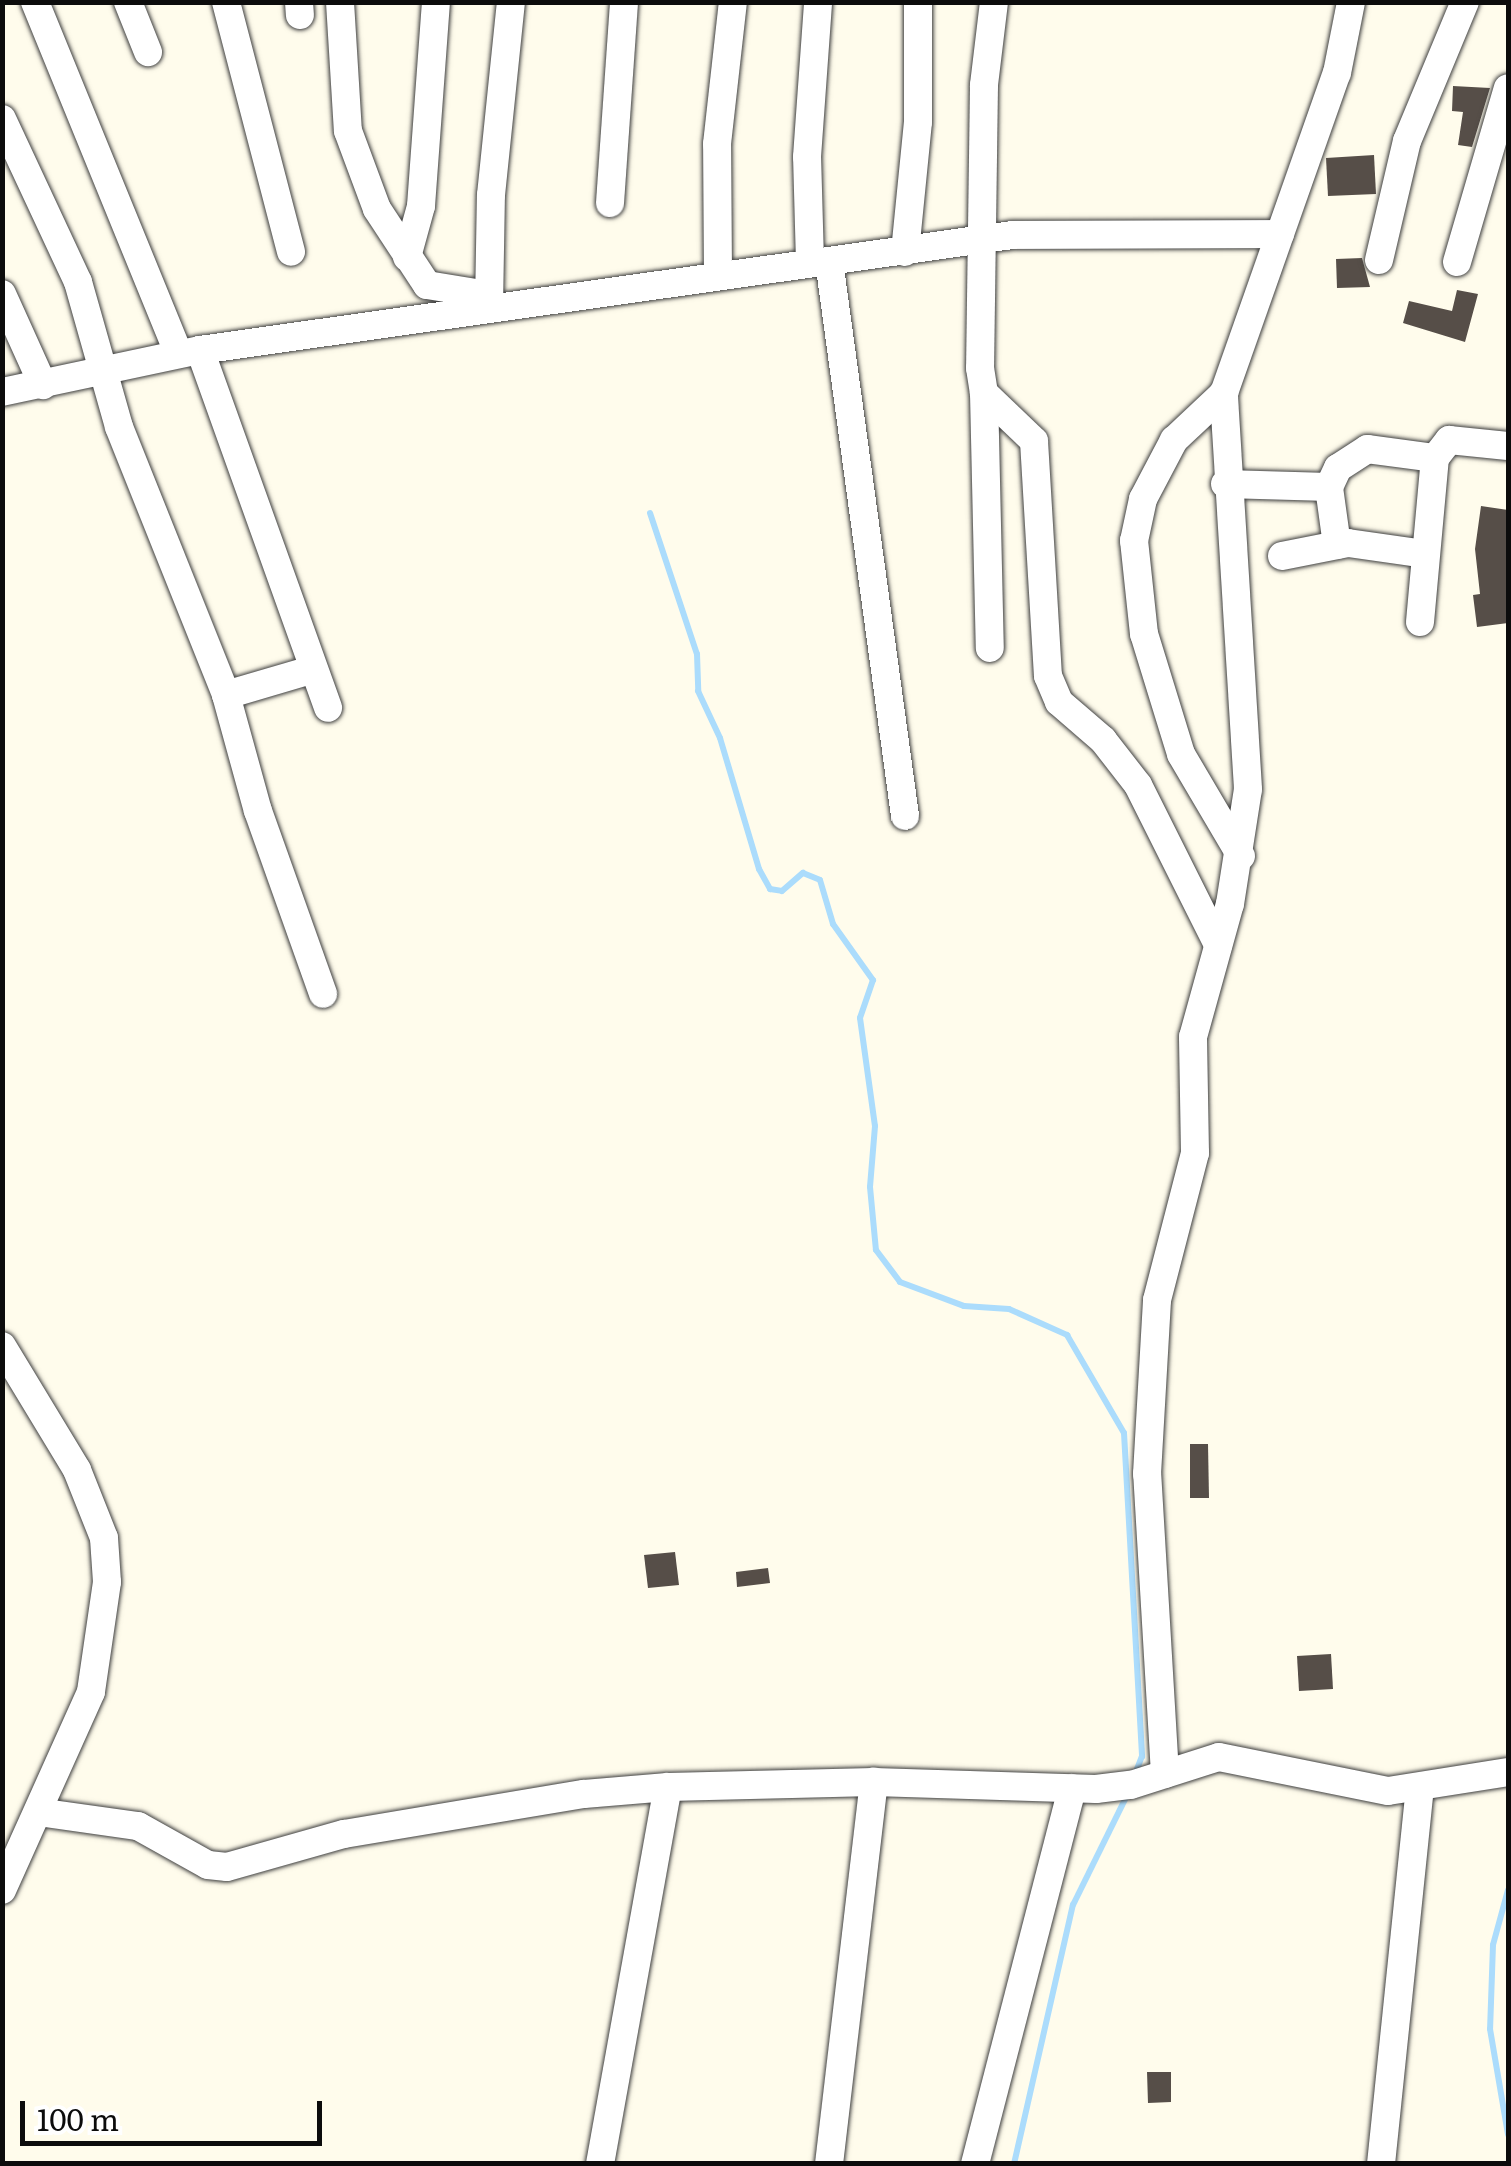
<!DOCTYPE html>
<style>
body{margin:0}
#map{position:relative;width:1511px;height:2166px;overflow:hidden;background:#fffcec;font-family:Literata,serif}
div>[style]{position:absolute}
.stream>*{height:6px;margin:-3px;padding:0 3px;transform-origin:3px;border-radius:3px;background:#abdcfc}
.building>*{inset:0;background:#564e48}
.roads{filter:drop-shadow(0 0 2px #3f3f3f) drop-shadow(0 0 2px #3f3f3f)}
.minor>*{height:28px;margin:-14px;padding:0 14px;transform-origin:14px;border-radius:14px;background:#fff}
span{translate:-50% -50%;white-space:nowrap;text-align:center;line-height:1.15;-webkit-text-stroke:10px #fff;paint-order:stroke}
.frame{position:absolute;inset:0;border:5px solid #0c0c0c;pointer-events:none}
.scale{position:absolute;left:20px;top:2101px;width:302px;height:45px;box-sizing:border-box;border:5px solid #0c0c0c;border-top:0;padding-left:12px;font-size:30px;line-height:35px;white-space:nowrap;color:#0c0c0c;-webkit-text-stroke:8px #fff;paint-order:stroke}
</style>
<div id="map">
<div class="stream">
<div style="left:650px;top:513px;width:149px;rotate:71.6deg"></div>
<div style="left:697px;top:654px;width:37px;rotate:88deg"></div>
<div style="left:698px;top:691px;width:52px;rotate:64.9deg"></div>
<div style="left:720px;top:738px;width:137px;rotate:73.4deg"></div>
<div style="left:759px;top:869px;width:23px;rotate:61deg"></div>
<div style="left:770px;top:889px;width:12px;rotate:9deg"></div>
<div style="left:782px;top:891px;width:28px;rotate:-41deg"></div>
<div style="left:803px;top:873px;width:18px;rotate:22deg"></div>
<div style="left:820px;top:880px;width:46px;rotate:73.5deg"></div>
<div style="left:833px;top:924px;width:69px;rotate:54.5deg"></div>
<div style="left:873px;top:980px;width:40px;rotate:108.9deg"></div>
<div style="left:860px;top:1018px;width:109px;rotate:82.1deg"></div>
<div style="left:875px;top:1126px;width:61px;rotate:94.7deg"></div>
<div style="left:870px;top:1187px;width:63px;rotate:84.6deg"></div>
<div style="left:876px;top:1250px;width:40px;rotate:53deg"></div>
<div style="left:900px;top:1282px;width:68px;rotate:20.6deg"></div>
<div style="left:964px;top:1306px;width:45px;rotate:3.8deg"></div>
<div style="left:1009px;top:1309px;width:64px;rotate:24.1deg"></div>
<div style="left:1067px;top:1335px;width:113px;rotate:59.8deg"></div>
<div style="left:1124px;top:1433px;width:324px;rotate:86.8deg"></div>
<div style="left:1142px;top:1756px;width:17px;rotate:111deg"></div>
<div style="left:1508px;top:1890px;width:57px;rotate:105.3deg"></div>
<div style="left:1493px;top:1945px;width:84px;rotate:92deg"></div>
<div style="left:1490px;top:2029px;width:107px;rotate:80.3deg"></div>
<div style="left:1014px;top:2164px;width:266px;rotate:-77.2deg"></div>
<div style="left:1073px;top:1905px;width:125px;rotate:-63.8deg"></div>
</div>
<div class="building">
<div style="clip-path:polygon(1453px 86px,1490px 88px,1472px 147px,1458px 145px,1463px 112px,1452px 111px)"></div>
<div style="clip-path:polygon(1374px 155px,1376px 194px,1328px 196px,1326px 158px)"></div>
<div style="clip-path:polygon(1362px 258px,1370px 287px,1337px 288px,1336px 259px)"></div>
<div style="clip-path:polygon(1457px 290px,1478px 294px,1465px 342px,1403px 323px,1409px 301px,1452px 311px)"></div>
<div style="clip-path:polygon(1481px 506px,1508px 510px,1508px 623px,1477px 627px,1473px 595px,1480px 594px,1475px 549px)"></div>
<div style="clip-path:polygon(1190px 1444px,1208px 1444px,1209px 1498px,1190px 1498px)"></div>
<div style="clip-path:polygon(675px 1552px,679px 1585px,648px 1588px,644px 1555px)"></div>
<div style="clip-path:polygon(768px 1568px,770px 1583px,737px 1587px,736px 1572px)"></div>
<div style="clip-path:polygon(1331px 1654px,1333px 1689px,1299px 1691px,1297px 1656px)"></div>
<div style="clip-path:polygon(1147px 2072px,1171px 2072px,1171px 2102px,1148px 2103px)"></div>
</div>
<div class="roads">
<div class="minor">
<div style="left:35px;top:2px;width:380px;rotate:67.8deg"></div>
<div style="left:128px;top:2px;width:54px;rotate:68.2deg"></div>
<div style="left:226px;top:2px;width:258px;rotate:75.4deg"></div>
<div style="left:299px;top:2px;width:13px;rotate:86deg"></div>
<div style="left:340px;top:2px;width:129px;rotate:86.5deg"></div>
<div style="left:348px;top:131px;width:83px;rotate:69.6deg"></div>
<div style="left:377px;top:209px;width:91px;rotate:56.7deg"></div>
<div style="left:427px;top:285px;width:62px;rotate:9.3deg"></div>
<div style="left:994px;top:2px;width:84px;rotate:96.9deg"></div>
<div style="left:984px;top:85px;width:283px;rotate:90.8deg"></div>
<div style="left:980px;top:368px;width:25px;rotate:81deg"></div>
<div style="left:984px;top:393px;width:69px;rotate:43.8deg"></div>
<div style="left:1034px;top:441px;width:235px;rotate:86.6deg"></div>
<div style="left:1048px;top:676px;width:28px;rotate:67deg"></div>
<div style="left:1059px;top:702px;width:58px;rotate:40.8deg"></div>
<div style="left:1103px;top:740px;width:57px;rotate:52.1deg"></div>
<div style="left:1138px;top:785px;width:179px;rotate:63.4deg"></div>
<div style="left:2px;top:119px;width:180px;rotate:65deg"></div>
<div style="left:78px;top:282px;width:151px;rotate:74.2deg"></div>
<div style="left:119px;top:427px;width:289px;rotate:68.2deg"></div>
<div style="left:226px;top:695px;width:120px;rotate:74.6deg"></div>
<div style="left:258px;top:811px;width:194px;rotate:70.4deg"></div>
<div style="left:610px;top:203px;width:201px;rotate:-86deg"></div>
<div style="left:905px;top:252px;width:131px;rotate:-84.3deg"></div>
<div style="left:918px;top:122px;width:120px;rotate:-90deg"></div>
<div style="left:407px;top:257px;width:53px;rotate:-74.6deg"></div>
<div style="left:421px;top:206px;width:205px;rotate:-85.8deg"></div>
<div style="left:1379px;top:260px;width:122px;rotate:-76.8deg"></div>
<div style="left:1407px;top:141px;width:151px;rotate:-67.4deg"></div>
<div style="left:829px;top:261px;width:560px;rotate:82.2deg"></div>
<div style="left:810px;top:262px;width:105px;rotate:-91.6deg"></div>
<div style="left:807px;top:157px;width:155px;rotate:-85.9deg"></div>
<div style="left:1457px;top:262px;width:181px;rotate:-73.7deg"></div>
<div style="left:718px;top:275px;width:131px;rotate:-90.4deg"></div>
<div style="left:717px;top:144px;width:143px;rotate:-83.6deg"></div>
<div style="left:2px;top:294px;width:100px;rotate:65.7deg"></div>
<div style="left:489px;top:306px;width:111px;rotate:-89deg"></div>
<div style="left:491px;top:195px;width:194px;rotate:-84.1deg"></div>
<div style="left:200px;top:350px;width:380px;rotate:70.3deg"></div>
<div style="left:2px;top:392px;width:202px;rotate:-12deg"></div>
<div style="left:200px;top:350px;width:820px;rotate:-8.06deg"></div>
<div style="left:1012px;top:235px;width:268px;rotate:-0.2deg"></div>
<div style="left:984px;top:393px;width:255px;rotate:88.7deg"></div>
<div style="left:1225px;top:484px;width:104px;rotate:1.7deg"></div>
<div style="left:1337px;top:545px;width:59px;rotate:-97.9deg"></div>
<div style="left:1329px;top:487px;width:21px;rotate:-65deg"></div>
<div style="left:1338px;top:468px;width:35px;rotate:-33deg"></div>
<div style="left:1367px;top:449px;width:69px;rotate:7.5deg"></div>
<div style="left:1282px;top:556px;width:67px;rotate:-11.1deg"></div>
<div style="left:1348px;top:543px;width:78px;rotate:8.1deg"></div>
<div style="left:1420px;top:622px;width:165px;rotate:-84.8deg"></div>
<div style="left:1435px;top:458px;width:23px;rotate:-52deg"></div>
<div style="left:1449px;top:440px;width:59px;rotate:5.8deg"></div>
<div style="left:226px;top:695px;width:89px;rotate:-16.4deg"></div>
<div style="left:1241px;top:856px;width:118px;rotate:-120.5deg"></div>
<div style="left:1181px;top:754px;width:126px;rotate:-107.1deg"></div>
<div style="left:1144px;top:634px;width:94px;rotate:-96.1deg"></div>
<div style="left:1134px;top:541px;width:43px;rotate:-77.9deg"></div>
<div style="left:1143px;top:499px;width:67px;rotate:-62.3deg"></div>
<div style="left:1174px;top:440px;width:69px;rotate:-43.2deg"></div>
<div style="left:1224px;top:393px;width:339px;rotate:-70.6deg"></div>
<div style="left:1337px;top:73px;width:72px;rotate:-78.8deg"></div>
<div style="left:2px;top:1346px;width:145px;rotate:58.8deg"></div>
<div style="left:77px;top:1470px;width:73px;rotate:68.3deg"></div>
<div style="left:104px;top:1538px;width:44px;rotate:86.1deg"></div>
<div style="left:107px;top:1582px;width:111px;rotate:98.3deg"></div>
<div style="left:91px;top:1692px;width:217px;rotate:114.2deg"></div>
<div style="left:1165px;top:1774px;width:301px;rotate:-93.4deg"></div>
<div style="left:1147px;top:1474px;width:174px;rotate:-86.7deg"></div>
<div style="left:1157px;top:1300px;width:152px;rotate:-75.5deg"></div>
<div style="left:1195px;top:1153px;width:116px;rotate:-91deg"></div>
<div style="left:1193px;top:1037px;width:138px;rotate:-74.5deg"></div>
<div style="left:1230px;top:904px;width:116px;rotate:-81.1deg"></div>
<div style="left:1248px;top:789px;width:397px;rotate:-93.5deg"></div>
<div style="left:38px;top:1812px;width:101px;rotate:8deg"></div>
<div style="left:138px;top:1826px;width:80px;rotate:29.1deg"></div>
<div style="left:208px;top:1865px;width:19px;rotate:6deg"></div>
<div style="left:227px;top:1867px;width:122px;rotate:-15.8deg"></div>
<div style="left:344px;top:1834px;width:243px;rotate:-9.5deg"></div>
<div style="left:584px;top:1794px;width:84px;rotate:-4.8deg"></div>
<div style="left:668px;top:1787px;width:206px;rotate:-1.4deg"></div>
<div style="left:874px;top:1782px;width:222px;rotate:1.8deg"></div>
<div style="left:1096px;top:1789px;width:35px;rotate:-7deg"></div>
<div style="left:1131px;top:1785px;width:92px;rotate:-17.7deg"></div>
<div style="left:1219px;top:1757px;width:172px;rotate:11.4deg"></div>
<div style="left:1388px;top:1791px;width:121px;rotate:-9deg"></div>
<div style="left:600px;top:2164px;width:383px;rotate:-79.8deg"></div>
<div style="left:829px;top:2164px;width:385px;rotate:-83.3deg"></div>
<div style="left:975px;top:2164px;width:388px;rotate:-75.5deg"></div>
<div style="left:1381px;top:2164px;width:377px;rotate:-84.1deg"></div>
</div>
</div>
<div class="frame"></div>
<div class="scale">100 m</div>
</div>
